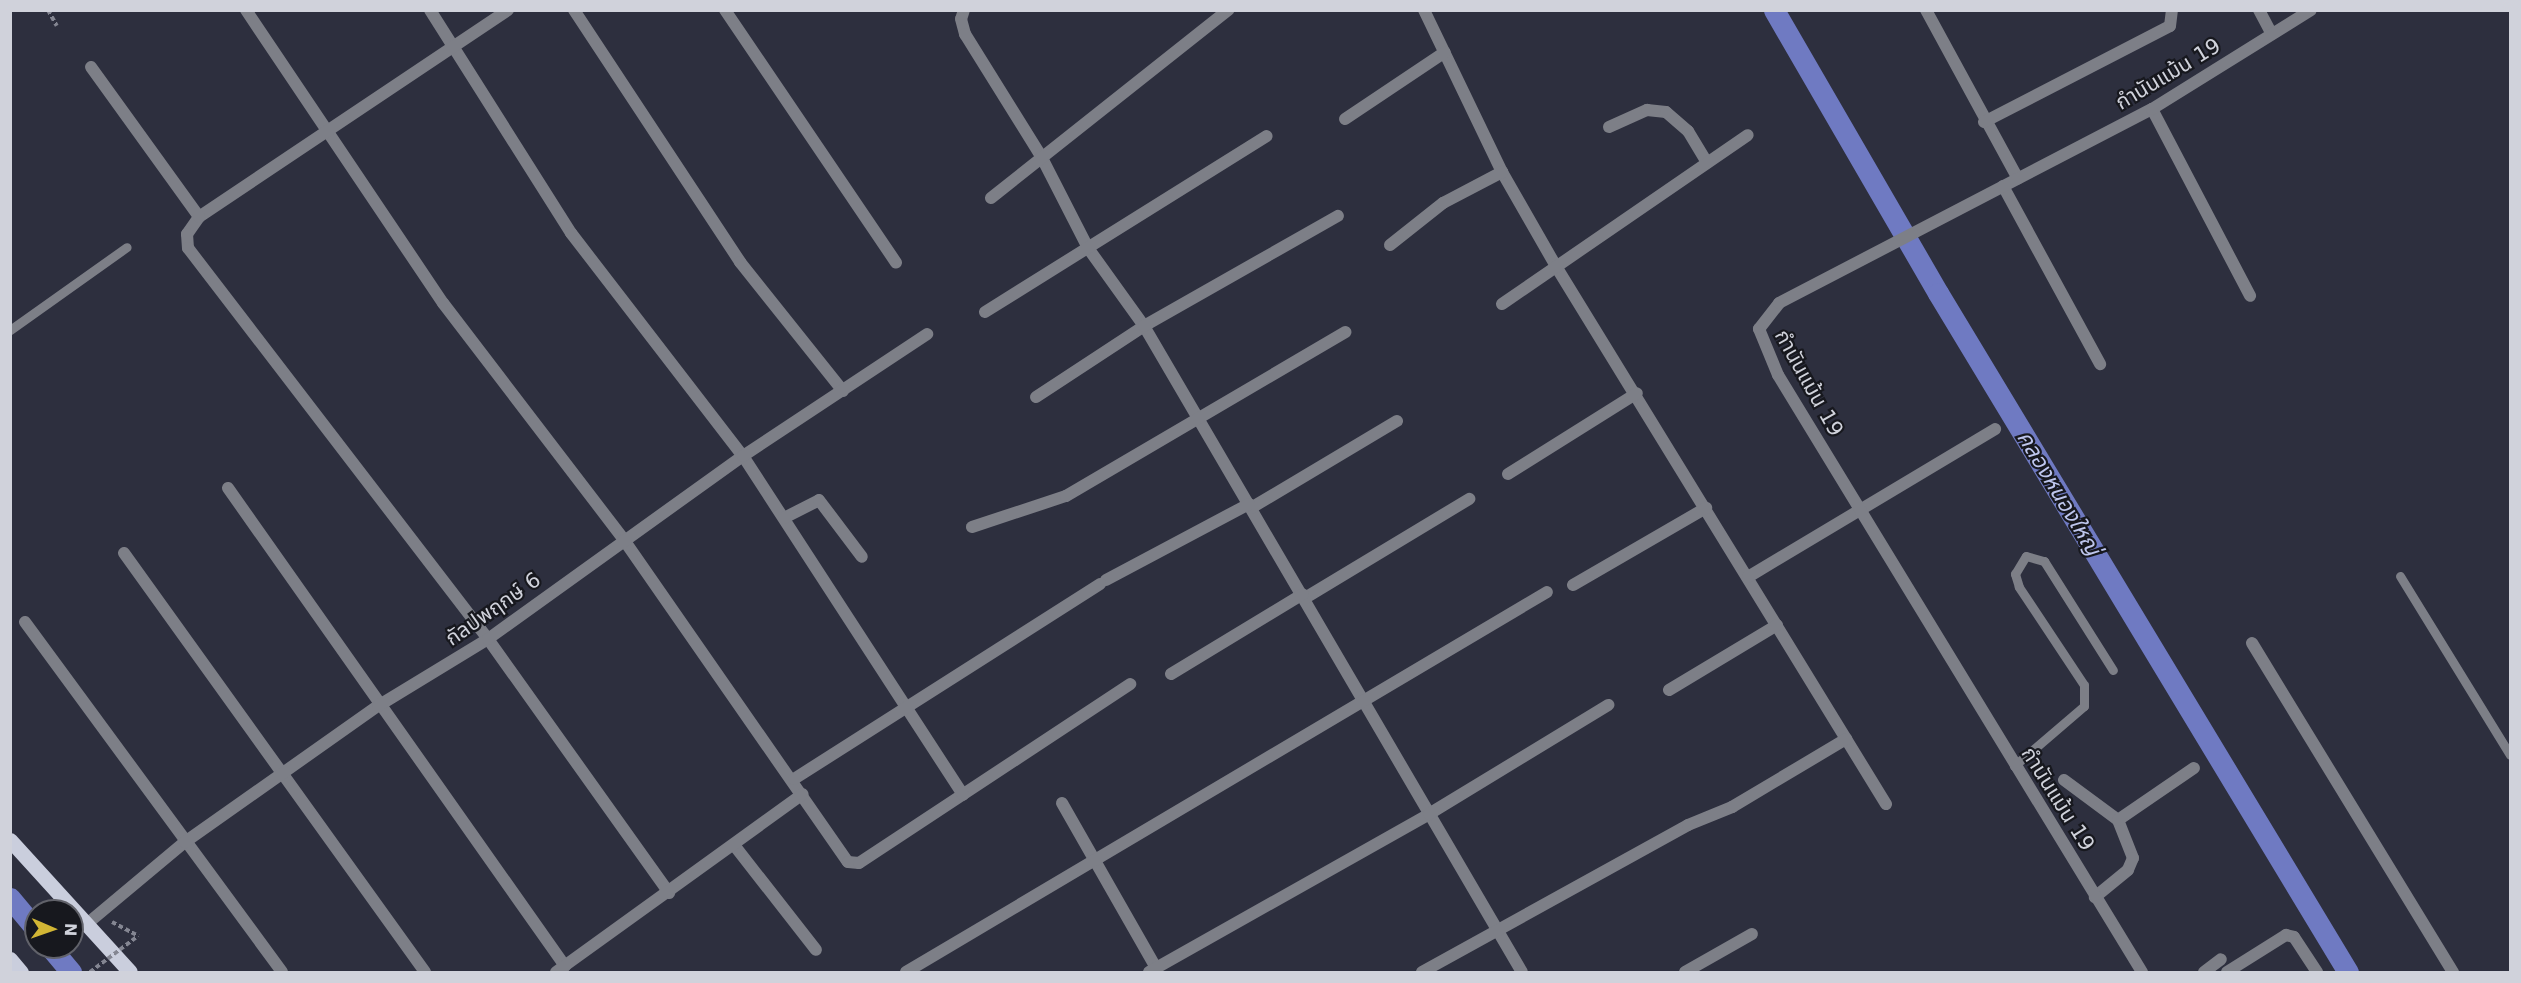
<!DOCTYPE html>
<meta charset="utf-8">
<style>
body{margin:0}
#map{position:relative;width:2521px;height:983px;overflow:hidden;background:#2d2f3e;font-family:"DejaVu Sans","Noto Sans Thai",sans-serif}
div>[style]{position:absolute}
.canal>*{height:21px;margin:-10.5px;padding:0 10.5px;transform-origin:10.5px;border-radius:10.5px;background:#6f7ac2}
.path>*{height:4px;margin-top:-2px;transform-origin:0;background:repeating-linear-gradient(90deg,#848692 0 4.5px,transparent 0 7.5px)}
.lane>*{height:9px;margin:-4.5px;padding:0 4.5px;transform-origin:4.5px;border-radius:4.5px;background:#7d7f87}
.street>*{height:12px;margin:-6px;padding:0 6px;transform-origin:6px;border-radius:6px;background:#7d7f87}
.primary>*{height:15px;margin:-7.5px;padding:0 7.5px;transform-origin:7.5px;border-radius:7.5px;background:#cacedd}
.path-bridge>*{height:4px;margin-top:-2px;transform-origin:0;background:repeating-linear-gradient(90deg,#848692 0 4.5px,transparent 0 7.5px)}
span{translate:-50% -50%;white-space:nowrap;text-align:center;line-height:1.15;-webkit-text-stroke:4.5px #17181e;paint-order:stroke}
.street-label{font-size:21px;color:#d0d2db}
.water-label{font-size:22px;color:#bec6ed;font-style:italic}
.frame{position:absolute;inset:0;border:12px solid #d0d2db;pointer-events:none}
.north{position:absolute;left:24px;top:899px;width:60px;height:60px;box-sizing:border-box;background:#17181e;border:2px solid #61626a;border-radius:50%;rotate:92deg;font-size:16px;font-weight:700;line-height:24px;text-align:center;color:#d0d2db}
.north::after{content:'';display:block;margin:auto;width:21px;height:27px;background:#d2b635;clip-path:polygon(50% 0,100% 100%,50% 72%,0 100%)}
</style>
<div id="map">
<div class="canal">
<div style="left:1774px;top:10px;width:327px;rotate:59.9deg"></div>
<div style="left:1938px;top:293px;width:793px;rotate:58.88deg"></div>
<div style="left:10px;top:898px;width:40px;rotate:50deg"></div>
<div style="left:50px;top:947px;width:33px;rotate:50deg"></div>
</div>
<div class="path">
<div style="left:48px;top:10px;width:18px;rotate:61deg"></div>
<div style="left:112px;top:922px;width:30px;rotate:28deg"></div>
</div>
<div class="lane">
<div style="left:10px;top:330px;width:143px;rotate:-35.4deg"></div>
<div style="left:2400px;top:576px;width:210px;rotate:58.4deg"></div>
<div style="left:2014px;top:766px;width:92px;rotate:-40.6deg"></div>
<div style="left:2084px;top:706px;width:21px;rotate:-90deg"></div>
<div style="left:2084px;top:685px;width:118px;rotate:-123.6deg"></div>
<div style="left:2019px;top:587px;width:14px;rotate:-107deg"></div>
<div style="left:2015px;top:574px;width:21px;rotate:-59deg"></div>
<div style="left:2026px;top:556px;width:19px;rotate:16deg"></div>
<div style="left:2044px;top:561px;width:129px;rotate:57.7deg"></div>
</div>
<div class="street">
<div style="left:246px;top:10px;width:353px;rotate:56.1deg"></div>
<div style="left:443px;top:303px;width:298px;rotate:52.6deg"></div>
<div style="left:624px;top:540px;width:392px;rotate:55.2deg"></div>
<div style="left:848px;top:862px;width:11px;rotate:5deg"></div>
<div style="left:859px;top:863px;width:325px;rotate:-33.4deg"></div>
<div style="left:430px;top:10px;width:264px;rotate:57.7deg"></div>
<div style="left:571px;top:233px;width:282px;rotate:52.4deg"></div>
<div style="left:743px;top:456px;width:404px;rotate:57deg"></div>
<div style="left:508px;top:10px;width:372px;rotate:146.2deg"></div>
<div style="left:199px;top:217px;width:21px;rotate:125deg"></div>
<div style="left:187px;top:234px;width:14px;rotate:86deg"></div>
<div style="left:188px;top:248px;width:493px;rotate:52.5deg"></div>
<div style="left:488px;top:639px;width:312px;rotate:54.5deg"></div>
<div style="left:574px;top:10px;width:302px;rotate:56.6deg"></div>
<div style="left:740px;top:262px;width:165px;rotate:51.4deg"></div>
<div style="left:725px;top:10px;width:305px;rotate:55.9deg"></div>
<div style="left:964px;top:10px;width:9px;rotate:108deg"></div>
<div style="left:961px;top:19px;width:16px;rotate:75deg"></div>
<div style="left:965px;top:34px;width:144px;rotate:58.1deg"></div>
<div style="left:1041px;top:156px;width:103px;rotate:62.9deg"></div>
<div style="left:1088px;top:248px;width:96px;rotate:54.3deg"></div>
<div style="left:1144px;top:326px;width:748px;rotate:59.67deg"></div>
<div style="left:1424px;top:10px;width:180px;rotate:64.3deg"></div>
<div style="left:1502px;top:172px;width:111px;rotate:60.2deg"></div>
<div style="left:1557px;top:268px;width:629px;rotate:58.46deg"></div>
<div style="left:1926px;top:10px;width:192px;rotate:61.4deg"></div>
<div style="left:2259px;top:10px;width:26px;rotate:62deg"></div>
<div style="left:91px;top:67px;width:185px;rotate:54.2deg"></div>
<div style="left:2152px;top:109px;width:211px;rotate:62.3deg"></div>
<div style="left:1345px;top:119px;width:120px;rotate:-33.8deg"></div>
<div style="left:1984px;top:122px;width:209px;rotate:-27.3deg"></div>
<div style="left:2170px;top:26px;width:16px;rotate:-83deg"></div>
<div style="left:1609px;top:127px;width:42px;rotate:-24.1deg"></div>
<div style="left:1647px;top:110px;width:19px;rotate:6deg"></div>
<div style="left:1666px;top:112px;width:29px;rotate:41deg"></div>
<div style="left:1688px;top:131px;width:37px;rotate:59deg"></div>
<div style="left:2003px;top:186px;width:203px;rotate:61.4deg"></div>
<div style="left:991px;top:198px;width:303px;rotate:-38.4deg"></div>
<div style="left:1390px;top:245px;width:68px;rotate:-38.4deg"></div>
<div style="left:1443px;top:203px;width:67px;rotate:-27.7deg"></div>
<div style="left:1502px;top:304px;width:298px;rotate:-34.5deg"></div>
<div style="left:985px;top:312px;width:332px;rotate:-32deg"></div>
<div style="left:1036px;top:397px;width:129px;rotate:-33.3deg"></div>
<div style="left:1144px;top:326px;width:223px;rotate:-29.6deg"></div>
<div style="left:1508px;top:474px;width:152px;rotate:-32.1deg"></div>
<div style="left:228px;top:488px;width:585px;rotate:54.82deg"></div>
<div style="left:1251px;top:508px;width:170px;rotate:-30.8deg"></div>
<div style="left:784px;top:518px;width:39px;rotate:-27deg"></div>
<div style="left:819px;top:500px;width:71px;rotate:53deg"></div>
<div style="left:972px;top:527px;width:99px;rotate:-18.3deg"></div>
<div style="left:1066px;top:496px;width:324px;rotate:-30.4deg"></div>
<div style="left:124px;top:553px;width:516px;rotate:54.31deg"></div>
<div style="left:1748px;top:577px;width:288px;rotate:-30.9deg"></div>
<div style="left:1106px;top:580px;width:162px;rotate:-28deg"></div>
<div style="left:1573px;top:585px;width:154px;rotate:-30.1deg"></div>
<div style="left:1305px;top:598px;width:192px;rotate:-31.1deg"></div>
<div style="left:25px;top:622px;width:434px;rotate:53.7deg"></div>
<div style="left:2252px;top:643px;width:386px;rotate:58.6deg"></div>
<div style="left:1171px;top:674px;width:154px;rotate:-31.2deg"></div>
<div style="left:1669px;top:690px;width:126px;rotate:-31deg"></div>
<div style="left:794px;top:779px;width:363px;rotate:-32.5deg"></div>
<div style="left:2064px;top:780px;width:67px;rotate:36.5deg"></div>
<div style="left:2118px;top:820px;width:41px;rotate:68.5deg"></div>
<div style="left:2133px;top:858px;width:13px;rotate:113deg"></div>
<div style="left:2128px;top:870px;width:43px;rotate:140.7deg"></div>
<div style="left:1062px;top:803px;width:190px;rotate:60.3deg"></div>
<div style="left:2118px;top:820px;width:92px;rotate:-34.4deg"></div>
<div style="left:734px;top:845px;width:133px;rotate:52deg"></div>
<div style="left:88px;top:923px;width:126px;rotate:-39.9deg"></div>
<div style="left:185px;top:842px;width:236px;rotate:-35.2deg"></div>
<div style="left:378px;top:706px;width:129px;rotate:-31.3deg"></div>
<div style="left:488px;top:639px;width:314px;rotate:-35.7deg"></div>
<div style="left:743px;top:456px;width:221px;rotate:-33.5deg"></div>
<div style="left:556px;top:972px;width:304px;rotate:-35.8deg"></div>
<div style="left:906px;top:972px;width:745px;rotate:-30.66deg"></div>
<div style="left:1149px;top:972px;width:322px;rotate:-29.4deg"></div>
<div style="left:1429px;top:814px;width:210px;rotate:-31.3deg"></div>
<div style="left:1422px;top:972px;width:304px;rotate:-28.9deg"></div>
<div style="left:1688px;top:825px;width:48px;rotate:-22.2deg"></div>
<div style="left:1732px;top:807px;width:133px;rotate:-30.8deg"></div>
<div style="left:1685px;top:972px;width:77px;rotate:-29.6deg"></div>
<div style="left:2142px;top:972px;width:699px;rotate:-121.37deg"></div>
<div style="left:1778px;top:375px;width:50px;rotate:-112.4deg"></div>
<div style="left:1759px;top:329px;width:33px;rotate:-52deg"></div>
<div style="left:1779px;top:303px;width:420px;rotate:-27.5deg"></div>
<div style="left:2152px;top:109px;width:187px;rotate:-31.9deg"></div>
<div style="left:2204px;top:972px;width:21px;rotate:-37deg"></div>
<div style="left:2227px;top:972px;width:70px;rotate:-32.1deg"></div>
<div style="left:2286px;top:935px;width:8px;rotate:14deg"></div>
<div style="left:2294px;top:937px;width:42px;rotate:56.7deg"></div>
</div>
<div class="primary">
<div style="left:10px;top:840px;width:178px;rotate:47.7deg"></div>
<div style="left:10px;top:959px;width:17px;rotate:50deg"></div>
</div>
<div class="path-bridge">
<div style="left:90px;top:972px;width:60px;rotate:-36.9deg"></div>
</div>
<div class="street-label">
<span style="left:2168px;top:74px;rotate:-31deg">กำนันแม้น 19</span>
<span style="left:1809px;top:383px;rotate:61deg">กำนันแม้น 19</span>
<span style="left:493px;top:609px;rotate:-35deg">กัลปพฤกษ์ 6</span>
<span style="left:2058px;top:799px;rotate:58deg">กำนันแม้น 19</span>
</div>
<div class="water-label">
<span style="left:2059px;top:493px;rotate:59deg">คลองหนองใหญ่</span>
</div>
<div class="frame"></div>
<div class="north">N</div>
</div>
